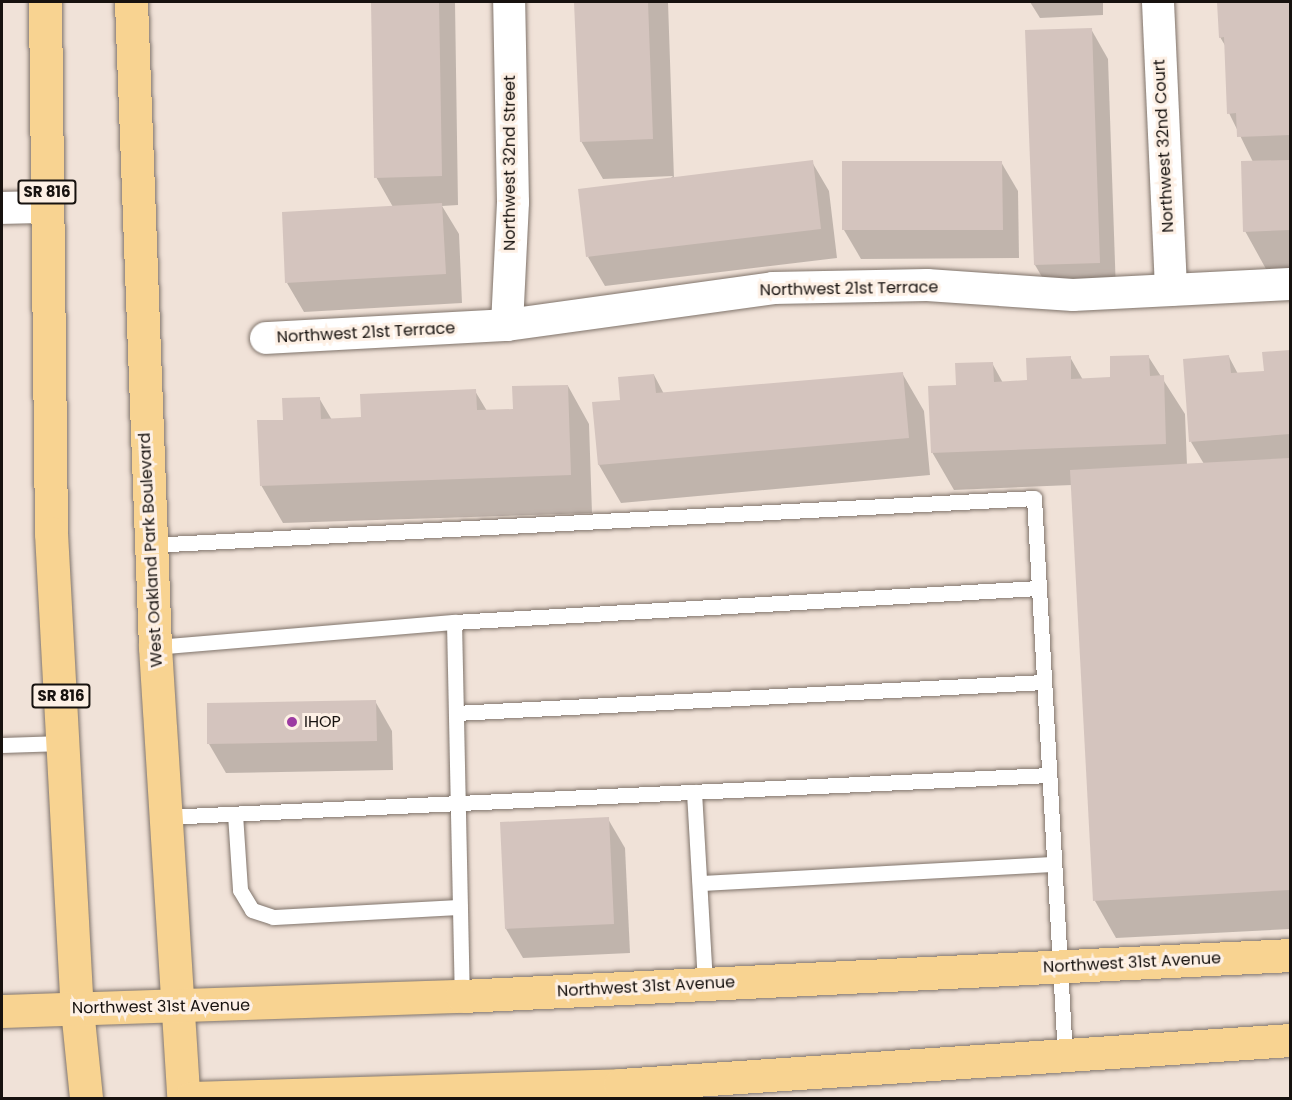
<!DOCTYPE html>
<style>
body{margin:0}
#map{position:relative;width:1292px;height:1100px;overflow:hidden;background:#f0e2d8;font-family:Poppins,sans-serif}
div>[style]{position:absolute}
.shadow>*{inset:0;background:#0003}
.building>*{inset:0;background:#d4c4be}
.roads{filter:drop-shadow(0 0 2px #80746b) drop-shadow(0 0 2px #80746b)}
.lane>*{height:15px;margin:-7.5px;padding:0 7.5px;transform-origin:7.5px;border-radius:7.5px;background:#fff}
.street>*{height:32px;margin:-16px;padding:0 16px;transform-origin:16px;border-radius:16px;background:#fff}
.primary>*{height:33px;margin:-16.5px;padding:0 16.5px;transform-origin:16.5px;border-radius:16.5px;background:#f8d391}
.dots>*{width:16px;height:16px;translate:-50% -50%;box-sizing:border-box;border:3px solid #fdf0e5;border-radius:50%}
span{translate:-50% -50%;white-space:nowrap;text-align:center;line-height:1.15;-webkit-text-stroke:6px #fdf0e5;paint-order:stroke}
.shield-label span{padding:2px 4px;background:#fdf0e5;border:2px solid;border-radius:4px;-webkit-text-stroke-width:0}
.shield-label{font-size:15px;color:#17120f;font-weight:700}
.street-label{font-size:16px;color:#17120f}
.poi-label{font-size:16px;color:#17120f}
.left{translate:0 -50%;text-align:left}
.frame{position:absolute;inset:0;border:3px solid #17120f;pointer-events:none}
</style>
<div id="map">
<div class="shadow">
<div style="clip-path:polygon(373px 2px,455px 2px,458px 205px,442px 206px,459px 234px,462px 303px,304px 312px,287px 283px,393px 207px,376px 177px)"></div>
<div style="clip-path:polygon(576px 2px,668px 2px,674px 179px,812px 162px,829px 191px,837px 258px,605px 286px,588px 257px,673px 176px,603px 179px,581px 141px)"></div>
<div style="clip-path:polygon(1030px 2px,1103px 2px,1103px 15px,1040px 18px)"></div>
<div style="clip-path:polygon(1219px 2px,1290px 2px,1290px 268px,1266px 269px,1245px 231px,1253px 162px,1229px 113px,1226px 47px,1220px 37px)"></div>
<div style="clip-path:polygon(1091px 29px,1108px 59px,1116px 292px,1052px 294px,1035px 265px)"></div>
<div style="clip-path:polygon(1001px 162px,1018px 191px,1019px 258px,861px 259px,844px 230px,844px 163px)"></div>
<div style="clip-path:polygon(1290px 351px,1290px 929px,1116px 938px,1095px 901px,1072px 485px,954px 490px,932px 452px,992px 363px,1003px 383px,1029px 382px,1070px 357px,1083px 380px,1112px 379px,1148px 356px,1185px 414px,1187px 465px,1204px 464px,1191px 442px,1229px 357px,1238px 374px,1266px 372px,1264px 353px)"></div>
<div style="clip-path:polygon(902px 373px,924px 411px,930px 475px,621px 503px,599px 465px,594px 404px,621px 401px,654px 375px,664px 394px)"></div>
<div style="clip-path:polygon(568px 386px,589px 424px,592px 513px,283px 523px,261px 485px,284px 421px,319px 398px,332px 420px,363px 419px,475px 391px,487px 411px,514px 410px)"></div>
<div style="clip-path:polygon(375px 701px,392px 731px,393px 770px,226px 773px,209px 744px)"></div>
<div style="clip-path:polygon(608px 819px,625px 848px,630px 953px,523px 958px,506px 929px)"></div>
</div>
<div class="building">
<div style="clip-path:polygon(371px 2px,439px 2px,442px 176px,374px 178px)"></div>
<div style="clip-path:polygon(574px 2px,648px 2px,653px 139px,580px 142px)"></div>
<div style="clip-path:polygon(1217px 2px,1290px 2px,1290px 135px,1237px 137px,1236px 113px,1227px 114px,1224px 37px,1219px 38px)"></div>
<div style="clip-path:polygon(1092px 28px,1100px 263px,1034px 265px,1025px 30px)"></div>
<div style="clip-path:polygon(813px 160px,821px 229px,586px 257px,578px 189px)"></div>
<div style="clip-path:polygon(1290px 160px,1290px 230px,1243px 232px,1241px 161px)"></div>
<div style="clip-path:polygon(842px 161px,1002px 161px,1003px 230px,842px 230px)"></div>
<div style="clip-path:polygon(442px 203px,446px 274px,285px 283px,282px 212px)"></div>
<div style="clip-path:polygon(1290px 350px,1290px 434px,1189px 442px,1183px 359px,1229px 355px,1231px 373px,1264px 371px,1262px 352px)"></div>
<div style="clip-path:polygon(1149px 355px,1150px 376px,1164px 375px,1166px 444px,931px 453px,928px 386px,956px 385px,955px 363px,993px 362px,994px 382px,1027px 380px,1026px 358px,1071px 356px,1071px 379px,1110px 377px,1110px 356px)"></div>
<div style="clip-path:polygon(903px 372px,909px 438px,598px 465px,592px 402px,620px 400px,618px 377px,654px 374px,656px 393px)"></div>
<div style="clip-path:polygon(568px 385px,571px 475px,260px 486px,257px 420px,283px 420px,282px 398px,320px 397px,321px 419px,361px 417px,360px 394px,476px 389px,477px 410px,513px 409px,512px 386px)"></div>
<div style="clip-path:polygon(1290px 458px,1290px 890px,1093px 901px,1070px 470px)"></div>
<div style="clip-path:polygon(376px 700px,377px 741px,207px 744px,207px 703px)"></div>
<div style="clip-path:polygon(609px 817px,614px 924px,505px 929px,500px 822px)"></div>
</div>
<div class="roads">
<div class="lane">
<div style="left:150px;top:545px;width:885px;rotate:-3.04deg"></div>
<div style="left:1034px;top:498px;width:559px;rotate:86.82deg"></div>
<div style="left:454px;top:622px;width:374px;rotate:88.8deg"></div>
<div style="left:155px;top:647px;width:300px;rotate:-4.8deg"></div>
<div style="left:454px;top:622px;width:585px;rotate:-3.33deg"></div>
<div style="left:456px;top:713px;width:588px;rotate:-3.02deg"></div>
<div style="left:2px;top:745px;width:61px;rotate:-1.9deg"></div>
<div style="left:694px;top:792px;width:191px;rotate:86.7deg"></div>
<div style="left:235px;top:814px;width:76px;rotate:86.2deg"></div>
<div style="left:240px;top:890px;width:23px;rotate:59deg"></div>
<div style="left:252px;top:910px;width:22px;rotate:18deg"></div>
<div style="left:273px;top:917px;width:187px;rotate:-3.1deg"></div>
<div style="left:165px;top:817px;width:884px;rotate:-2.72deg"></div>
<div style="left:700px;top:883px;width:354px;rotate:-3.1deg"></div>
</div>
<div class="street">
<div style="left:1158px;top:2px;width:288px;rotate:87.4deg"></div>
<div style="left:2px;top:208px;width:45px;rotate:-1.3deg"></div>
<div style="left:507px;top:325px;width:123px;rotate:-87.2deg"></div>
<div style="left:513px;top:202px;width:200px;rotate:-91.1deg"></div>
<div style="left:266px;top:338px;width:241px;rotate:-3.1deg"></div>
<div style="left:507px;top:325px;width:269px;rotate:-7.9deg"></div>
<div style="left:773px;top:288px;width:154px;rotate:-1.1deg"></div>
<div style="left:927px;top:285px;width:146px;rotate:3.9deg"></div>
<div style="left:1073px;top:295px;width:217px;rotate:-2.9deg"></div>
</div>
<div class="primary">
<div style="left:45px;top:2px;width:531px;rotate:89.35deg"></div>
<div style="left:51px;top:533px;width:477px;rotate:86.9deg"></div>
<div style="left:77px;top:1009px;width:89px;rotate:84.2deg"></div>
<div style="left:131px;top:2px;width:645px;rotate:87.87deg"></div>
<div style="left:155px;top:647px;width:452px;rotate:86.4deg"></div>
<div style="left:2px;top:1011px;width:460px;rotate:-1.9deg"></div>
<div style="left:462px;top:996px;width:829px;rotate:-2.83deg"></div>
<div style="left:191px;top:1098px;width:429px;rotate:-1.7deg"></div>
<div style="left:620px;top:1085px;width:672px;rotate:-3.84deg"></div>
</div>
</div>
<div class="dots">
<div style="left:292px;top:722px;background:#9c3ba2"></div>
</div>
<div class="shield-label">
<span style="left:47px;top:192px">SR 816</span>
<span style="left:61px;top:696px">SR 816</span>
</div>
<div class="street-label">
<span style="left:1164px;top:146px;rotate:-93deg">Northwest 32nd Court</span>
<span style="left:510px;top:163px;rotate:-90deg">Northwest 32nd Street</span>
<span style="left:849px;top:289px;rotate:-1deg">Northwest 21st Terrace</span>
<span style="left:366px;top:333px;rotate:-3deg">Northwest 21st Terrace</span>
<span style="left:151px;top:550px;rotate:-93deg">West Oakland Park Boulevard</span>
<span style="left:1132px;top:963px;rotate:-3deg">Northwest 31st Avenue</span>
<span style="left:646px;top:987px;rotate:-3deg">Northwest 31st Avenue</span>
<span style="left:161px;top:1007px;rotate:-1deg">Northwest 31st Avenue</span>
</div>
<div class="poi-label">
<span class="left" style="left:304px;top:722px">IHOP</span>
</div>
<div class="frame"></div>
</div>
